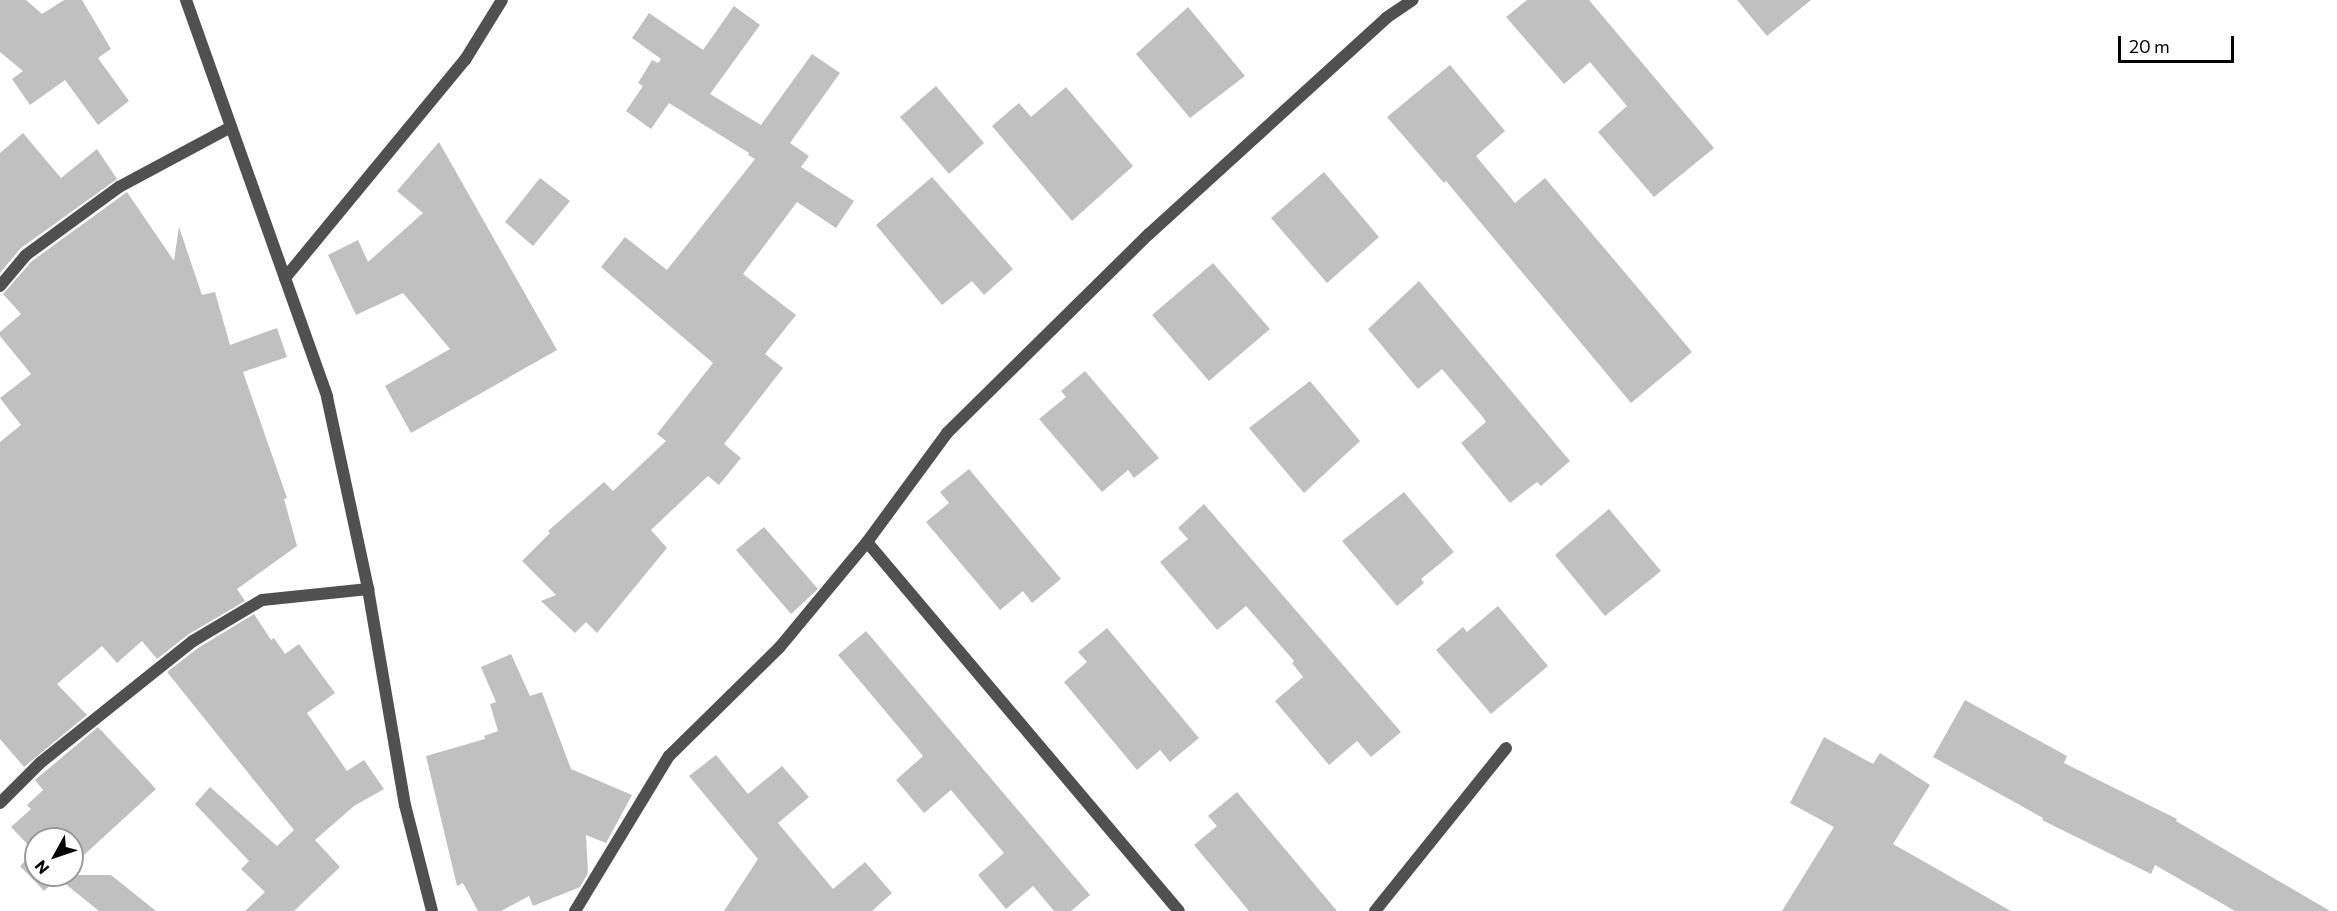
<!DOCTYPE html>
<style>
body{margin:0}
#map{position:relative;width:2337px;height:911px;overflow:hidden;background:#fff;font-family:Commissioner,sans-serif}
div>[style]{position:absolute}
.building>*{inset:0;background:#c0c0c0}
.street>*{height:12px;margin:-6px;padding:0 6px;transform-origin:6px;border-radius:6px;background:#505050}
span{translate:-50% -50%;white-space:nowrap;text-align:center;line-height:1.15;-webkit-text-stroke:4.5px #fff;paint-order:stroke}
.north{position:absolute;left:24px;top:827px;width:60px;height:60px;box-sizing:border-box;background:#fff;border:2px solid #999;border-radius:50%;rotate:230deg;font-size:16px;font-weight:700;line-height:24px;text-align:center;color:#000}
.north::after{content:'';display:block;margin:auto;width:21px;height:27px;background:#000;clip-path:polygon(50% 0,100% 100%,50% 72%,0 100%)}
.scale{position:absolute;left:2118px;top:36px;width:116px;height:27px;box-sizing:border-box;border:3px solid #000;border-top:0;padding-left:8px;font-size:18px;line-height:21px;white-space:nowrap;color:#000;-webkit-text-stroke:4px #fff;paint-order:stroke}
</style>
<div id="map">
<div class="building">
<div style="clip-path:polygon(0 0,26px 0,42px 14px,64px 0,82px 0,111px 49px,98px 58px,129px 101px,98px 125px,65px 80px,30px 105px,12px 79px,23px 71px,0 52px)"></div>
<div style="clip-path:polygon(1527px 0,1589px 0,1714px 148px,1654px 197px,1598px 132px,1627px 106px,1590px 62px,1564px 84px,1506px 17px)"></div>
<div style="clip-path:polygon(1737px 0,1811px 0,1767px 36px)"></div>
<div style="clip-path:polygon(734px 6px,760px 25px,710px 94px,761px 125px,812px 54px,840px 73px,790px 143px,809px 156px,801px 167px,854px 201px,836px 228px,797px 202px,743px 274px,796px 315px,765px 354px,783px 368px,724px 444px,741px 458px,719px 485px,708px 476px,651px 530px,667px 548px,597px 633px,586px 622px,575px 633px,541px 601px,556px 595px,522px 561px,550px 533px,548px 531px,604px 482px,613px 491px,666px 441px,657px 434px,713px 363px,601px 267px,625px 237px,667px 270px,755px 159px,748px 155px,749px 153px,669px 103px,651px 129px,626px 111px,643px 86px,638px 83px,652px 60px,658px 63px,661px 59px,632px 38px,649px 13px,703px 50px)"></div>
<div style="clip-path:polygon(1188px 7px,1245px 76px,1190px 118px,1136px 54px)"></div>
<div style="clip-path:polygon(1450px 65px,1505px 131px,1476px 156px,1515px 203px,1545px 178px,1692px 352px,1631px 403px,1446px 181px,1444px 183px,1387px 117px)"></div>
<div style="clip-path:polygon(936px 86px,984px 143px,949px 174px,900px 117px)"></div>
<div style="clip-path:polygon(1066px 87px,1133px 166px,1072px 221px,992px 126px,1019px 103px,1031px 117px)"></div>
<div style="clip-path:polygon(23px 133px,61px 178px,97px 149px,117px 179px,21px 248px,0 273px,0 153px)"></div>
<div style="clip-path:polygon(439px 142px,557px 350px,411px 433px,385px 386px,450px 349px,403px 293px,356px 315px,328px 255px,358px 240px,368px 262px,423px 213px,397px 191px)"></div>
<div style="clip-path:polygon(1324px 172px,1379px 237px,1327px 283px,1271px 218px)"></div>
<div style="clip-path:polygon(932px 177px,1013px 269px,984px 295px,972px 281px,942px 305px,876px 225px)"></div>
<div style="clip-path:polygon(540px 178px,570px 201px,533px 246px,505px 222px)"></div>
<div style="clip-path:polygon(127px 192px,174px 261px,179px 227px,202px 295px,215px 292px,230px 345px,277px 328px,287px 357px,243px 372px,287px 498px,284px 499px,297px 546px,237px 589px,245px 601px,189px 634px,157px 659px,142px 641px,117px 663px,102px 646px,57px 684px,87px 715px,24px 767px,0 739px,0 442px,21px 425px,0 398px,31px 374px,0 336px,0 332px,21px 314px,3px 294px,32px 261px)"></div>
<div style="clip-path:polygon(1213px 263px,1270px 329px,1209px 381px,1152px 315px)"></div>
<div style="clip-path:polygon(1419px 281px,1570px 461px,1541px 486px,1537px 482px,1510px 503px,1461px 443px,1486px 422px,1482px 416px,1442px 369px,1418px 389px,1368px 329px)"></div>
<div style="clip-path:polygon(1085px 371px,1159px 458px,1134px 478px,1128px 470px,1102px 492px,1039px 419px,1066px 397px,1061px 391px)"></div>
<div style="clip-path:polygon(1310px 381px,1360px 441px,1304px 493px,1249px 428px)"></div>
<div style="clip-path:polygon(969px 469px,1061px 579px,1032px 603px,1023px 591px,1000px 610px,926px 522px,949px 503px,940px 492px)"></div>
<div style="clip-path:polygon(1404px 492px,1454px 552px,1421px 579px,1424px 583px,1397px 606px,1342px 541px)"></div>
<div style="clip-path:polygon(1204px 504px,1401px 732px,1371px 757px,1357px 741px,1329px 765px,1275px 701px,1303px 677px,1292px 663px,1294px 661px,1246px 606px,1217px 630px,1160px 562px,1188px 539px,1178px 528px)"></div>
<div style="clip-path:polygon(1609px 509px,1661px 571px,1605px 616px,1555px 555px)"></div>
<div style="clip-path:polygon(764px 527px,818px 589px,791px 614px,736px 550px)"></div>
<div style="clip-path:polygon(1498px 606px,1548px 666px,1491px 714px,1436px 650px,1463px 627px,1467px 632px)"></div>
<div style="clip-path:polygon(254px 614px,271px 640px,274px 638px,285px 654px,299px 644px,335px 693px,307px 713px,347px 771px,364px 760px,384px 789px,354px 806px,315px 840px,340px 867px,294px 911px,245px 911px,265px 892px,241px 869px,249px 861px,195px 804px,210px 787px,277px 846px,294px 830px,167px 672px,198px 648px)"></div>
<div style="clip-path:polygon(1107px 628px,1199px 738px,1170px 762px,1160px 750px,1137px 770px,1064px 682px,1087px 662px,1078px 652px)"></div>
<div style="clip-path:polygon(866px 631px,1090px 895px,1071px 911px,1054px 911px,1033px 886px,1006px 909px,978px 875px,1004px 853px,951px 790px,924px 813px,896px 780px,923px 756px,838px 655px)"></div>
<div style="clip-path:polygon(511px 654px,530px 696px,542px 692px,571px 769px,632px 795px,606px 843px,586px 835px,588px 873px,580px 887px,533px 906px,529px 896px,501px 911px,478px 911px,463px 883px,457px 886px,426px 756px,485px 739px,484px 736px,498px 731px,490px 704px,496px 702px,481px 667px)"></div>
<div style="clip-path:polygon(1965px 700px,2067px 756px,2064px 763px,2177px 819px,2176px 821px,2330px 911px,2235px 911px,2155px 865px,2151px 874px,2042px 820px,2043px 818px,1933px 757px)"></div>
<div style="clip-path:polygon(98px 727px,156px 789px,72px 866px,72px 839px,36px 839px,36px 875px,111px 875px,156px 911px,99px 911px,58px 878px,44px 891px,20px 866px,35px 852px,11px 827px,31px 809px,27px 805px,43px 790px,35px 780px)"></div>
<div style="clip-path:polygon(1824px 737px,1873px 764px,1880px 753px,1930px 785px,1893px 844px,2011px 911px,1782px 911px,1834px 827px,1790px 803px)"></div>
<div style="clip-path:polygon(716px 755px,748px 794px,782px 766px,809px 797px,778px 823px,833px 889px,865px 862px,892px 893px,872px 911px,724px 911px,758px 859px,689px 776px)"></div>
<div style="clip-path:polygon(1237px 792px,1337px 911px,1249px 911px,1194px 845px,1217px 826px,1208px 816px)"></div>
</div>
<div class="street">
<div style="left:186px;top:0;width:421px;rotate:70.4deg"></div>
<div style="left:327px;top:397px;width:196px;rotate:77.9deg"></div>
<div style="left:368px;top:589px;width:219px;rotate:80.3deg"></div>
<div style="left:405px;top:805px;width:109px;rotate:75.7deg"></div>
<div style="left:285px;top:278px;width:283px;rotate:-50.5deg"></div>
<div style="left:465px;top:60px;width:70px;rotate:-58.3deg"></div>
<div style="left:0;top:286px;width:40px;rotate:-50deg"></div>
<div style="left:26px;top:255px;width:115px;rotate:-36.2deg"></div>
<div style="left:119px;top:187px;width:127px;rotate:-28.2deg"></div>
<div style="left:867px;top:542px;width:483px;rotate:49.8deg"></div>
<div style="left:0;top:803px;width:57px;rotate:-45deg"></div>
<div style="left:40px;top:763px;width:196px;rotate:-38.6deg"></div>
<div style="left:193px;top:641px;width:80px;rotate:-30.7deg"></div>
<div style="left:262px;top:600px;width:107px;rotate:-5.9deg"></div>
<div style="left:575px;top:911px;width:181px;rotate:-58.8deg"></div>
<div style="left:669px;top:756px;width:154px;rotate:-44.5deg"></div>
<div style="left:779px;top:648px;width:138px;rotate:-50.3deg"></div>
<div style="left:867px;top:542px;width:135px;rotate:-53.7deg"></div>
<div style="left:947px;top:433px;width:284px;rotate:-44.6deg"></div>
<div style="left:1149px;top:234px;width:321px;rotate:-42.3deg"></div>
<div style="left:1386px;top:18px;width:32px;rotate:-34deg"></div>
<div style="left:1375px;top:911px;width:209px;rotate:-51.2deg"></div>
</div>
<div class="north">N</div>
<div class="scale">20 m</div>
</div>
